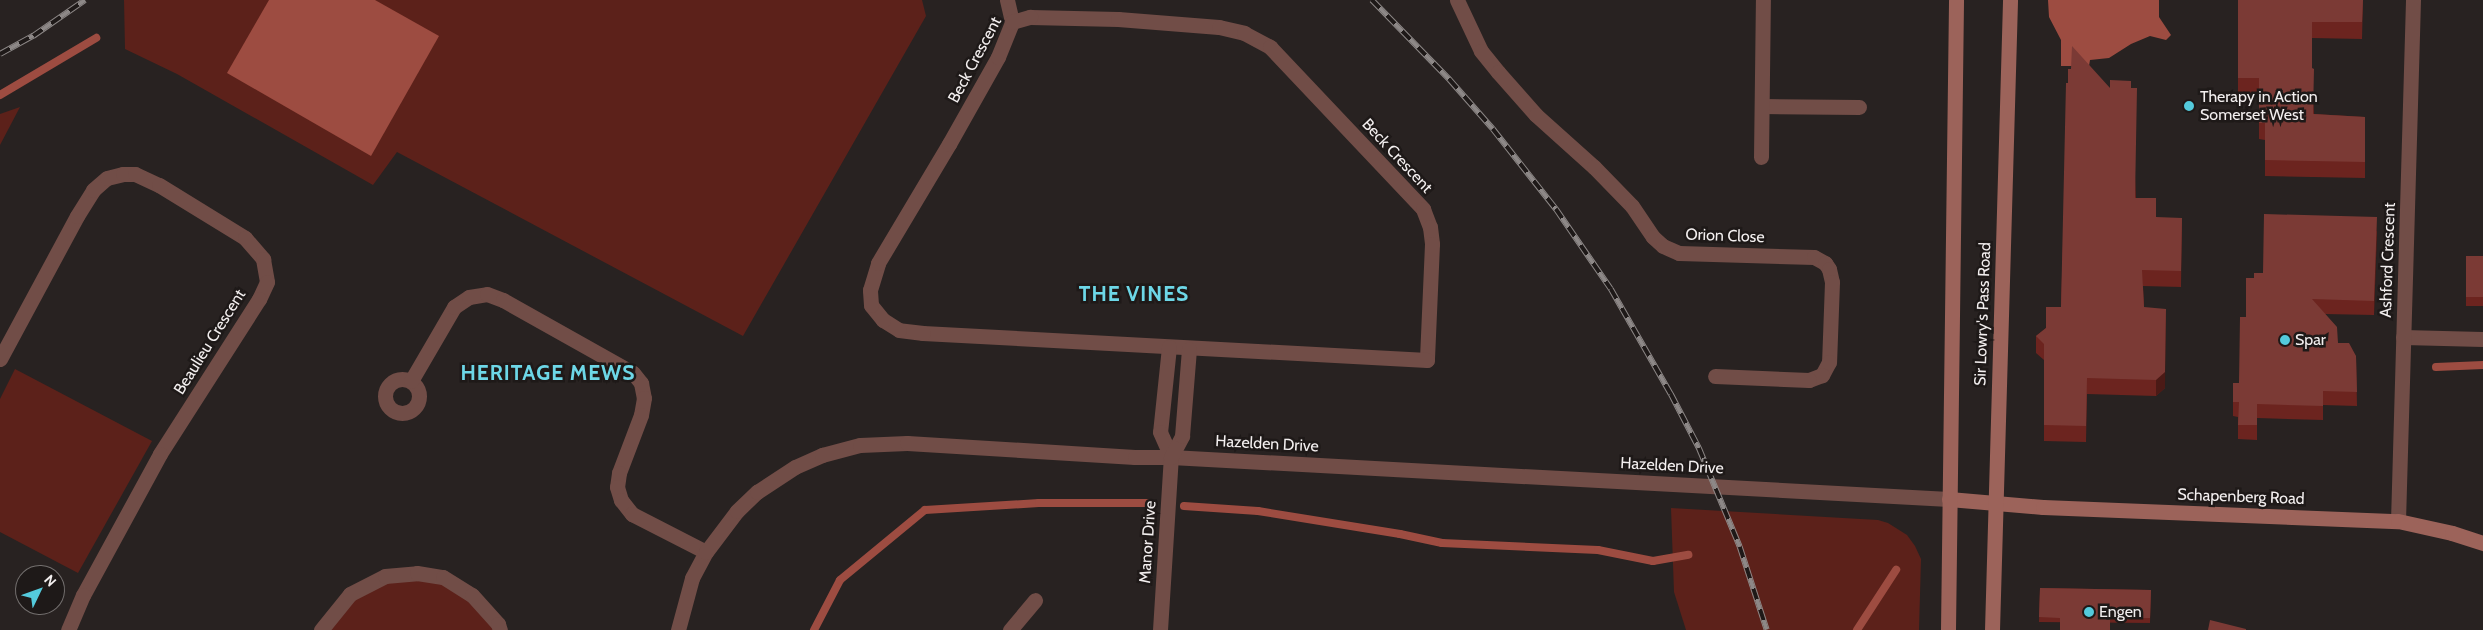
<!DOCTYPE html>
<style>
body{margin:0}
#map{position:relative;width:2483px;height:630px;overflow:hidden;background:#282221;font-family:Cabin,sans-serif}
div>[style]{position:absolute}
.green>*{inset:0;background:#5c211a}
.water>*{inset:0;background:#9d4c41}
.stream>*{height:8px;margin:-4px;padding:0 4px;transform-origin:4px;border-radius:4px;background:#9d4c41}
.street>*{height:15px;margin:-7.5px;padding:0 7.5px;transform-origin:7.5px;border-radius:7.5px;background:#714d47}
.street>.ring{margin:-7.5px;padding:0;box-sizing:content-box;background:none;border:15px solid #714d47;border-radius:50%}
.secondary>*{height:15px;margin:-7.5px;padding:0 7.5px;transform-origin:7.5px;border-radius:7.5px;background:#9c635a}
.rail>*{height:5.5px;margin-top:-2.75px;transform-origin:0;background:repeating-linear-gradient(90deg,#1e1918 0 11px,#8d8887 0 22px);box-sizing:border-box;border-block:1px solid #8d8887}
.wall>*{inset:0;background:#6c241f}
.shaded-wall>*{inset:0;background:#4b1a16}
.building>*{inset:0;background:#7b3a35}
.dots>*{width:14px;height:14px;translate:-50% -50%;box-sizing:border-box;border:2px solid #1e1918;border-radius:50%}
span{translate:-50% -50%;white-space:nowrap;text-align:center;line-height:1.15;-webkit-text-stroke:5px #1e1918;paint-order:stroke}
.street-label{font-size:16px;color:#f3efef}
.poi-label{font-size:16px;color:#f3efef}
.left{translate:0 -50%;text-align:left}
.district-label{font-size:21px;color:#6dd7e7;font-weight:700;letter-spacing:1px}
.north{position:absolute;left:15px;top:565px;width:50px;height:50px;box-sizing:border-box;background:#1e1918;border:1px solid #736f6e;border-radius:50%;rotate:48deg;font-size:14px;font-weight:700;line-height:20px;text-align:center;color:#f3efef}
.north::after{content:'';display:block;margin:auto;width:18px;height:22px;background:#54cadc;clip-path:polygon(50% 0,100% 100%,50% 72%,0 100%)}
</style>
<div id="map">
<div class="green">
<div style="clip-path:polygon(124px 0,922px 0,926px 16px,743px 336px,397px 152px,373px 185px,177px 74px,125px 49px)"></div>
<div style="clip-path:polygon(20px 107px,0 145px,0 114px)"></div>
<div style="clip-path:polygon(15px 369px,152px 441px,78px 573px,0 532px,0 399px)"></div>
<div style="clip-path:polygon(1671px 508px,1878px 520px,1888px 523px,1907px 535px,1915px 546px,1921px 559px,1919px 630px,1686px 630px,1674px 592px)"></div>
<div style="clip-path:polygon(387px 579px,438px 580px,478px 602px,502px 630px,331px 630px,347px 602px)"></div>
</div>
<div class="water">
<div style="clip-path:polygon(269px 0,375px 0,439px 36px,371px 156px,227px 73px)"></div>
<div style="clip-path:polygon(2048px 0,2159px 0,2159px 17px,2171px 35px,2166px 40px,2150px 36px,2131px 44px,2109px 58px,2090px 60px,2089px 66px,2061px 66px,2061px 40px,2049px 17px)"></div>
</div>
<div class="stream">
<div style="left:0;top:95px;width:112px;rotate:-30.7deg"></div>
<div style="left:2436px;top:367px;width:47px;rotate:-2.4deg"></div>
<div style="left:1184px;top:506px;width:74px;rotate:3.9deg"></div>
<div style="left:1258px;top:511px;width:144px;rotate:9.2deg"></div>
<div style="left:1400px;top:534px;width:43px;rotate:12.1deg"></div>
<div style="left:1442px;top:543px;width:156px;rotate:2.6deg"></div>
<div style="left:1598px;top:550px;width:56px;rotate:11.3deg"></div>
<div style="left:1653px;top:561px;width:36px;rotate:-10deg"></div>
<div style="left:814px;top:630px;width:56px;rotate:-62.5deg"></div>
<div style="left:840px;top:580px;width:110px;rotate:-39.5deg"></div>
<div style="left:925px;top:510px;width:114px;rotate:-3.5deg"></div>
<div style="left:1039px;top:503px;width:109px"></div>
<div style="left:1857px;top:630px;width:72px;rotate:-57deg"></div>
</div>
<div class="street">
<div style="left:1007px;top:0;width:23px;rotate:77deg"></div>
<div style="left:1457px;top:0;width:56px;rotate:64.8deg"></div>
<div style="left:1481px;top:51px;width:27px;rotate:51deg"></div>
<div style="left:1498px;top:72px;width:57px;rotate:48.5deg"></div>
<div style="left:1536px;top:115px;width:78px;rotate:41.9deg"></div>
<div style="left:1594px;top:167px;width:54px;rotate:45.7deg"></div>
<div style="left:1632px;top:206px;width:37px;rotate:56deg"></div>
<div style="left:1653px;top:237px;width:13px;rotate:42deg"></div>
<div style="left:1663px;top:246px;width:17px;rotate:24deg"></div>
<div style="left:1679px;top:253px;width:135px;rotate:1.7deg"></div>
<div style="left:1814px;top:257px;width:13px;rotate:29deg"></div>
<div style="left:1825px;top:263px;width:7px;rotate:56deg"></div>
<div style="left:1829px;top:269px;width:13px;rotate:77deg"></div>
<div style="left:1832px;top:282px;width:80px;rotate:92.1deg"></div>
<div style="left:1829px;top:362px;width:15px;rotate:118deg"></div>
<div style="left:1822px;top:375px;width:14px;rotate:159deg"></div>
<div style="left:1809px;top:380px;width:94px;rotate:-177.6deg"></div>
<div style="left:1030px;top:17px;width:88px;rotate:1.3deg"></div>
<div style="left:1118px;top:19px;width:101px;rotate:4.5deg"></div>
<div style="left:1219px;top:27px;width:26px;rotate:13deg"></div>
<div style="left:1244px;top:33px;width:30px;rotate:28deg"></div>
<div style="left:1270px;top:47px;width:223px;rotate:46.6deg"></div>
<div style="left:1423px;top:209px;width:19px;rotate:69deg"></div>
<div style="left:1430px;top:227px;width:17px;rotate:83deg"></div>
<div style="left:1432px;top:244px;width:116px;rotate:92.5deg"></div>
<div style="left:1427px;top:360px;width:505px;rotate:-176.93deg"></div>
<div style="left:923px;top:333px;width:24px;rotate:-173deg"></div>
<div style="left:899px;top:330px;width:19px;rotate:-148deg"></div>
<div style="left:883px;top:320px;width:19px;rotate:-129deg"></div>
<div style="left:871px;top:305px;width:15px;rotate:-94deg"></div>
<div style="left:870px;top:290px;width:28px;rotate:-73deg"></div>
<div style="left:878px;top:263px;width:139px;rotate:-59.2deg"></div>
<div style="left:949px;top:144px;width:100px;rotate:-60.6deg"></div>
<div style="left:998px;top:57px;width:38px;rotate:-68deg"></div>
<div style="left:1012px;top:22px;width:19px;rotate:-16deg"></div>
<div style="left:1762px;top:106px;width:97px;rotate:0.6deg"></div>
<div style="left:1761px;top:157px;width:157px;rotate:-89.3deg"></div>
<div style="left:2403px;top:337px;width:80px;rotate:1.4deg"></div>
<div style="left:1169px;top:347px;width:85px;rotate:96deg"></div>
<div style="left:1160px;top:432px;width:27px;rotate:66deg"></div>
<div style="left:0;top:359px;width:162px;rotate:-61.7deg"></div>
<div style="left:77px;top:216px;width:31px;rotate:-58deg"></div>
<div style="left:93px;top:190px;width:18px;rotate:-41deg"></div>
<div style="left:107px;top:178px;width:16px;rotate:-14deg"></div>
<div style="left:123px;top:174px;width:12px"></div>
<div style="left:135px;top:174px;width:26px;rotate:25deg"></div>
<div style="left:159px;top:185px;width:101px;rotate:31.6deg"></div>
<div style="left:245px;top:238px;width:28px;rotate:49deg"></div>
<div style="left:263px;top:259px;width:23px;rotate:80deg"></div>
<div style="left:267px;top:282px;width:19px;rotate:115deg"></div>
<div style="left:259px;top:299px;width:184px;rotate:122.6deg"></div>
<div style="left:160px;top:454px;width:161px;rotate:118.6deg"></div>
<div style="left:83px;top:595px;width:38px;rotate:113deg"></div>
<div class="ring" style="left:385px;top:379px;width:19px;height:19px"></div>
<div style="left:411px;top:381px;width:86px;rotate:-59.8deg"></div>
<div style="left:454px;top:307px;width:18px;rotate:-34deg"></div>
<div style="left:469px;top:297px;width:18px;rotate:-9deg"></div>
<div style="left:487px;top:294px;width:17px;rotate:21deg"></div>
<div style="left:503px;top:300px;width:149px;rotate:29.3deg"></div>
<div style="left:633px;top:373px;width:13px;rotate:51deg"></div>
<div style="left:641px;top:383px;width:15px;rotate:79deg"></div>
<div style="left:644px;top:398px;width:17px;rotate:100deg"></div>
<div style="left:641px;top:415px;width:62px;rotate:110.8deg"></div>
<div style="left:619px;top:473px;width:14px;rotate:98deg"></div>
<div style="left:617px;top:487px;width:14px;rotate:73deg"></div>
<div style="left:621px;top:500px;width:18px;rotate:52deg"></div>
<div style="left:632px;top:514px;width:83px;rotate:27.2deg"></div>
<div style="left:2398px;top:521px;width:521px;rotate:-88.35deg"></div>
<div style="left:321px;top:630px;width:46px;rotate:-51.1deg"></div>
<div style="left:350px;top:594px;width:39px;rotate:-27deg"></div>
<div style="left:385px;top:576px;width:32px;rotate:-5deg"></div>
<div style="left:417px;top:573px;width:26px;rotate:9deg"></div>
<div style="left:443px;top:577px;width:34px;rotate:32deg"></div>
<div style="left:472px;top:595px;width:39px;rotate:48deg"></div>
<div style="left:498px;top:624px;width:6px;rotate:72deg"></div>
<div style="left:678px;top:630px;width:54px;rotate:-74.9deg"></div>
<div style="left:692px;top:578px;width:30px;rotate:-62deg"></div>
<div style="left:706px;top:552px;width:51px;rotate:-52.9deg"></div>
<div style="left:737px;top:511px;width:28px;rotate:-44deg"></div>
<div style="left:757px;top:492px;width:45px;rotate:-33.3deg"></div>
<div style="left:795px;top:467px;width:30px;rotate:-24deg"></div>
<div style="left:822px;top:455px;width:39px;rotate:-15deg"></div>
<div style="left:860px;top:445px;width:47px;rotate:-2.4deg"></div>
<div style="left:907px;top:443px;width:228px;rotate:3.5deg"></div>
<div style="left:1135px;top:457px;width:36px"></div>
<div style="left:1171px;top:457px;width:779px;rotate:3.09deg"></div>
<div style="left:1010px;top:630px;width:39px;rotate:-50deg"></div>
<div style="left:1160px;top:630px;width:173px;rotate:-86.4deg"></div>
<div style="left:1171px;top:457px;width:24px;rotate:-62deg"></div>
<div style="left:1182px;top:436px;width:87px;rotate:-85.4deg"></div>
</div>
<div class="secondary">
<div style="left:1949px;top:499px;width:94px;rotate:4.9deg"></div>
<div style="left:2043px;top:507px;width:355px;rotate:2.3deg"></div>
<div style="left:2398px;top:521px;width:55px;rotate:12.5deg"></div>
<div style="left:2452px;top:533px;width:33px;rotate:18deg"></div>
<div style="left:1948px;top:630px;width:630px;rotate:-89.27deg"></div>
<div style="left:1992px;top:630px;width:630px;rotate:-88.36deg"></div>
</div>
<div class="rail">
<div style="left:1372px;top:0;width:112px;rotate:45.7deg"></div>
<div style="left:1450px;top:80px;width:65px;rotate:48.7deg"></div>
<div style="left:1493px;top:129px;width:102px;rotate:51.8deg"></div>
<div style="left:1556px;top:209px;width:97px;rotate:55.5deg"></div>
<div style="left:1611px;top:289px;width:121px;rotate:60.3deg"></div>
<div style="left:1671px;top:394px;width:61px;rotate:62.6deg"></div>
<div style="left:1699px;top:448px;width:107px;rotate:67.5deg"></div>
<div style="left:1740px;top:547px;width:87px;rotate:72deg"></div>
<div style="left:0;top:54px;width:38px;rotate:-29deg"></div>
<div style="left:33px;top:36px;width:63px;rotate:-34.7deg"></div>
</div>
<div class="wall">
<div style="clip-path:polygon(2238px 0,2363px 0,2362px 39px,2312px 38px,2312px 68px,2314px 114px,2365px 117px,2365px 178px,2265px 176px,2265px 140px,2259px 139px,2259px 95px,2238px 94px)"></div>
<div style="clip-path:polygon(2071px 69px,2110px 88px,2131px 88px,2136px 198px,2156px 218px,2182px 218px,2181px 287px,2143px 286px,2144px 307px,2165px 388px,2156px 396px,2087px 394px,2086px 442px,2044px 441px,2044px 360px,2036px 353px,2036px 336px,2046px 328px,2061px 307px,2068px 83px)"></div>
<div style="clip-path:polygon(2377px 231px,2374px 315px,2325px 314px,2338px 343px,2356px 356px,2357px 406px,2323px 405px,2323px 420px,2257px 418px,2257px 440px,2238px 439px,2238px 417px,2233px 416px,2233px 402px,2239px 383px,2246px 317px,2254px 278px,2263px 273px)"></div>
<div style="clip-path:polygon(2466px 256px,2483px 256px,2483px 306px,2466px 306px)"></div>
<div style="clip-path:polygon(2040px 588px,2151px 590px,2150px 623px,2039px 622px)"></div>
</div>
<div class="shaded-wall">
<div style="clip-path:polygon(2377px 217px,2377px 231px,2374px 315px,2374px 301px)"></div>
<div style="clip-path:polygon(2166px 309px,2165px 388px,2156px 396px,2156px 380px)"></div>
</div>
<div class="building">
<div style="clip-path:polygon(2238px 0,2363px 0,2362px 22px,2312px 22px,2312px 68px,2314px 69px,2313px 114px,2365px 117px,2365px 162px,2265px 160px,2265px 123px,2259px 123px,2259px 78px,2238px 78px)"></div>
<div style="clip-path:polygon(2072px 46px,2110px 88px,2110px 80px,2131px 81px,2131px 88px,2137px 88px,2135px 198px,2156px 198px,2156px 217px,2182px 218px,2181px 271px,2142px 270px,2144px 307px,2166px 309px,2165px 372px,2156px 380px,2087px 378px,2086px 426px,2044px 425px,2044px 344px,2036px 336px,2046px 328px,2046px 307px,2061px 307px,2066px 83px,2068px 83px,2068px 69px,2071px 69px)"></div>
<div style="clip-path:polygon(2264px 214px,2377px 217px,2374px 301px,2312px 299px,2337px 327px,2338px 343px,2349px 343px,2356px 356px,2357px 392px,2323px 391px,2323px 406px,2257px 404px,2257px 425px,2238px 425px,2239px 402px,2233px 402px,2233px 383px,2239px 383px,2240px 317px,2246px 317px,2246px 278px,2254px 278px,2254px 273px,2263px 273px)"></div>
<div style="clip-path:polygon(2466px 256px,2483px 256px,2483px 297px,2466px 297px)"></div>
<div style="clip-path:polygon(2040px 588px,2151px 590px,2150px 618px,2110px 618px,2110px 630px,2060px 630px,2060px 618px,2039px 617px)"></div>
<div style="clip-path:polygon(2210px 620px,2246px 629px,2246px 630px,2208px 630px)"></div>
</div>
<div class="dots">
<div style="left:2189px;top:106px;background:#54cadc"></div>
<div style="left:2285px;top:340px;background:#54cadc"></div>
<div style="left:2089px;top:612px;background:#54cadc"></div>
</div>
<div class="street-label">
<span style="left:975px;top:60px;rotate:-62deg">Beck Crescent</span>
<span style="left:1397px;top:156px;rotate:47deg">Beck Crescent</span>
<span style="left:1725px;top:236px;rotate:2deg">Orion Close</span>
<span style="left:2388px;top:260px;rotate:-88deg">Ashford Crescent</span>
<span style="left:1983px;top:314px;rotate:-88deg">Sir Lowry's Pass Road</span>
<span style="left:210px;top:342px;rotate:-58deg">Beaulieu Crescent</span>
<span style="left:1267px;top:444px;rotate:3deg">Hazelden Drive</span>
<span style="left:1672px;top:466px;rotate:3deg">Hazelden Drive</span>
<span style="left:2241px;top:497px;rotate:2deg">Schapenberg Road</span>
<span style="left:1148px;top:542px;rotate:-86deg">Manor Drive</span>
</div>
<div class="poi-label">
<span class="left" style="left:2200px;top:106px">Therapy in Action<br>Somerset West</span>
<span class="left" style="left:2295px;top:340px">Spar</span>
<span class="left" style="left:2099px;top:612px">Engen</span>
</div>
<div class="district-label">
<span style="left:1134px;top:294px">THE VINES</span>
<span style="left:548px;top:373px">HERITAGE MEWS</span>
</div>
<div class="north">N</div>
</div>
